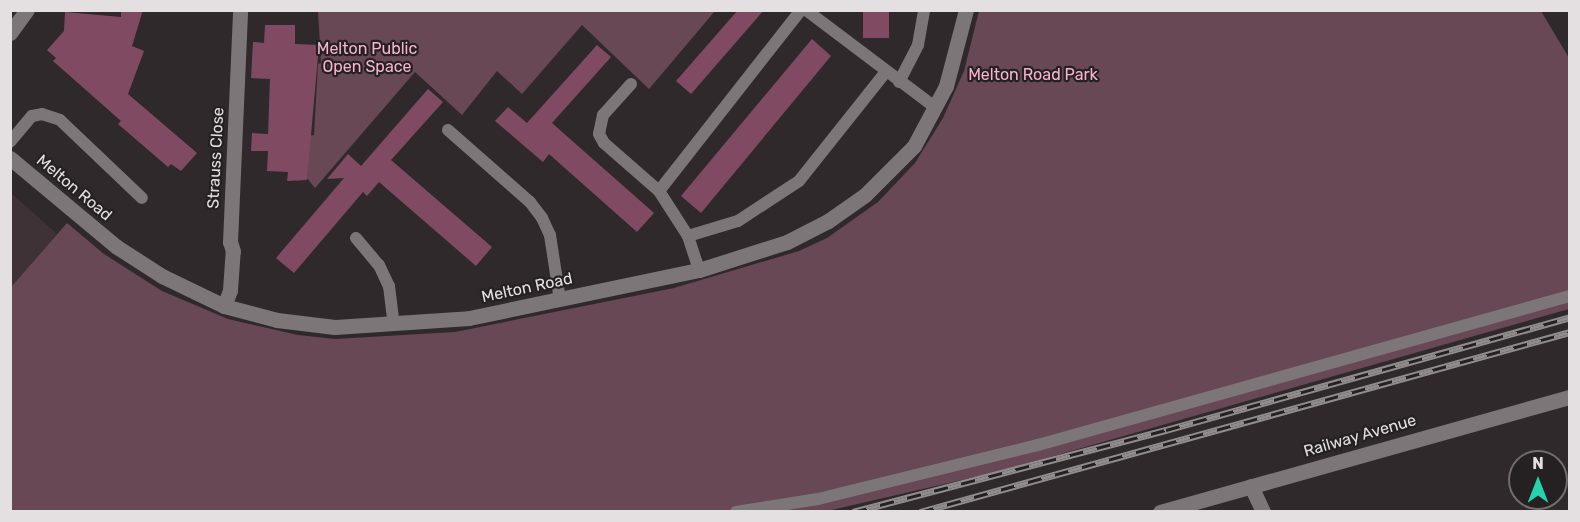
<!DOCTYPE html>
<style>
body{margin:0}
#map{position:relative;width:1580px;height:522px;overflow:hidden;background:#2f292b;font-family:Rubik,sans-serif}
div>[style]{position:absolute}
.built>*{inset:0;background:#3e3236}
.green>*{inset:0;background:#684855}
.building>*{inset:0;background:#804b62}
.service>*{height:12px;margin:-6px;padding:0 6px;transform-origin:6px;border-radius:6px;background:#7d7679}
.minor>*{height:15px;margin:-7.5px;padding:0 7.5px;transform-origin:7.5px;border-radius:7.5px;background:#7d7679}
.rail>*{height:7px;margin-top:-3.5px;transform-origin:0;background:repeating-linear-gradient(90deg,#252022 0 14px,#918c8e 0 28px);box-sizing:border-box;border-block:2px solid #918c8e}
span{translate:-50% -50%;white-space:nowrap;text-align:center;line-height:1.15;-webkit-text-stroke:4.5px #252022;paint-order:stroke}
.park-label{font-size:16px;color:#f8b4cf}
.street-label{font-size:16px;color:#e4e0e2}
.frame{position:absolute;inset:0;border:12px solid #e4e0e2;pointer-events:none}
.north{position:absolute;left:1508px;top:450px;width:60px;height:60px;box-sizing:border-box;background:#252022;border:2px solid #716d6f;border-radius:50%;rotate:0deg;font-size:16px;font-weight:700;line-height:24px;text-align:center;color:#e4e0e2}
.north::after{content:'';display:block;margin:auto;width:21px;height:27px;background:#23d5af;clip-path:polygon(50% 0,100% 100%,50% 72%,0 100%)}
</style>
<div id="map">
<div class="built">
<div style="clip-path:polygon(11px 193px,57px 234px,11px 287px)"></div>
</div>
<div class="green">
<div style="clip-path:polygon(318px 11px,715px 11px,649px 89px,582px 25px,522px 94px,497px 71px,462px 115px,415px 72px,315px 188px,307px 178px,309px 136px,314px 135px,318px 64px,321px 63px)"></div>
<div style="clip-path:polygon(979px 11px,1541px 11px,1569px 58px,1569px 309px,1005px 470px,827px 511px,11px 512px,11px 287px,67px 223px,104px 254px,162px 291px,228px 319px,298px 335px,335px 339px,455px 332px,674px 288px,799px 251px,827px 238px,878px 202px,915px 163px,943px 118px,964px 71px)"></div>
</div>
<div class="building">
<div style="clip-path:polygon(121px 10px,143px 10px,132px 46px,144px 51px,128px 94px,197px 153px,181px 171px,171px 164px,168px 167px,118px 124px,121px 121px,53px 61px,56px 58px,47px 50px,64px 31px,65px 12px,121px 17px)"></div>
<div style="clip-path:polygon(738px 10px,764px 10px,691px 94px,676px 81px)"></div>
<div style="clip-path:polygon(863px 10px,889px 10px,889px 38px,863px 38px)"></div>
<div style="clip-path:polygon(265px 25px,295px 25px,295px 44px,319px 45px,307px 180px,287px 181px,288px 172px,267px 171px,268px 151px,251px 151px,252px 133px,268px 134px,270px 79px,251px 78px,253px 42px,264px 43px)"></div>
<div style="clip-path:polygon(812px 39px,831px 56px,701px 213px,681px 196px)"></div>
<div style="clip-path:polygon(597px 45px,611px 57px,552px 123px,654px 213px,637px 232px,549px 154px,543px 162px,495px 121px,508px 107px,527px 123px)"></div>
<div style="clip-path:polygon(428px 89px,443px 102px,391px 160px,492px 247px,476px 266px,379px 182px,367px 196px,363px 192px,294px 273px,276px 258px,344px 178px,327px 179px,348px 154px,361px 166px)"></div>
</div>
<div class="service">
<div style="left:806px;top:10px;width:163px;rotate:37deg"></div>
<div style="left:899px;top:82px;width:42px;rotate:-62.8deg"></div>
<div style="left:918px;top:45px;width:36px;rotate:-80deg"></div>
<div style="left:631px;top:84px;width:42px;rotate:132.1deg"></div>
<div style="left:603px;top:115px;width:19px;rotate:102deg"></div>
<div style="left:599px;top:134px;width:10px;rotate:61deg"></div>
<div style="left:604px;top:143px;width:73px;rotate:41.1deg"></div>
<div style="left:659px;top:191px;width:54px;rotate:57.2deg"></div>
<div style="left:688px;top:236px;width:36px;rotate:72deg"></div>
<div style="left:448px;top:130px;width:109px;rotate:41.3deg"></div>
<div style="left:530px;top:202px;width:20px;rotate:53deg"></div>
<div style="left:542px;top:218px;width:19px;rotate:65deg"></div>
<div style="left:550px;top:235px;width:66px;rotate:81.3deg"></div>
<div style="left:10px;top:142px;width:34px;rotate:-50deg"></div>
<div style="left:32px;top:116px;width:10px;rotate:-11deg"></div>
<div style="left:42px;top:114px;width:19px;rotate:18deg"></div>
<div style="left:60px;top:120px;width:113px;rotate:43.6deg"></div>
<div style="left:659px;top:191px;width:230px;rotate:-51.9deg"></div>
<div style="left:688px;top:236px;width:52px;rotate:-16.7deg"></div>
<div style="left:738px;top:221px;width:73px;rotate:-33.3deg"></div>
<div style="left:799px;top:181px;width:138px;rotate:-51.5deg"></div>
<div style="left:356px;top:238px;width:35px;rotate:50deg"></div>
<div style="left:379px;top:265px;width:23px;rotate:65deg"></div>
<div style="left:389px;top:286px;width:38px;rotate:83deg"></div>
<div style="left:736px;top:512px;width:83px;rotate:-9deg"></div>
<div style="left:818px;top:499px;width:227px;rotate:-13.8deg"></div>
<div style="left:1038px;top:445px;width:552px;rotate:-15.65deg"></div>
</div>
<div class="minor">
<div style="left:10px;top:33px;width:29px;rotate:-54deg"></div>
<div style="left:10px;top:158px;width:139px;rotate:39.8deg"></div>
<div style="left:117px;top:247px;width:54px;rotate:32.8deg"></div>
<div style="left:162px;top:276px;width:69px;rotate:25.8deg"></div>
<div style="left:224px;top:306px;width:55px;rotate:14.8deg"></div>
<div style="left:277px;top:320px;width:58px;rotate:6.9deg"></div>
<div style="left:335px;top:327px;width:134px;rotate:-3.8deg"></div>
<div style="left:469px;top:318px;width:235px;rotate:-11.8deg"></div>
<div style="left:699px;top:270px;width:92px;rotate:-17.7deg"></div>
<div style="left:787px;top:242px;width:46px;rotate:-27.1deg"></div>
<div style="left:828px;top:221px;width:45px;rotate:-35.1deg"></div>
<div style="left:865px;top:195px;width:69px;rotate:-45deg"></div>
<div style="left:914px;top:146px;width:68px;rotate:-61.9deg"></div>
<div style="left:946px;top:86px;width:79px;rotate:-75.3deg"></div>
<div style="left:224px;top:306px;width:17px;rotate:-69deg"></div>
<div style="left:230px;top:290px;width:39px;rotate:-86deg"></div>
<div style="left:233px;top:251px;width:9px;rotate:-108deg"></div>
<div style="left:230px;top:242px;width:232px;rotate:-87.5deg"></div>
<div style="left:1251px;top:486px;width:29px;rotate:65deg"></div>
<div style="left:1160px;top:512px;width:426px;rotate:-15.7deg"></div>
</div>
<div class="rail">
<div style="left:853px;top:512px;width:324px;rotate:-14.7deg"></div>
<div style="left:1166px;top:430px;width:420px;rotate:-15.6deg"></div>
<div style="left:920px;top:512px;width:674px;rotate:-15.48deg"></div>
</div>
<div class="park-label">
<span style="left:367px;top:58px">Melton Public<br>Open Space</span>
<span style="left:1033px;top:75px">Melton Road Park</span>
</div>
<div class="street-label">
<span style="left:216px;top:158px;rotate:-87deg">Strauss Close</span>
<span style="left:74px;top:188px;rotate:40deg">Melton Road</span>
<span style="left:527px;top:288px;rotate:-12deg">Melton Road</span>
<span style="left:1360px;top:436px;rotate:-16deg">Railway Avenue</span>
</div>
<div class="frame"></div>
<div class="north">N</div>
</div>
